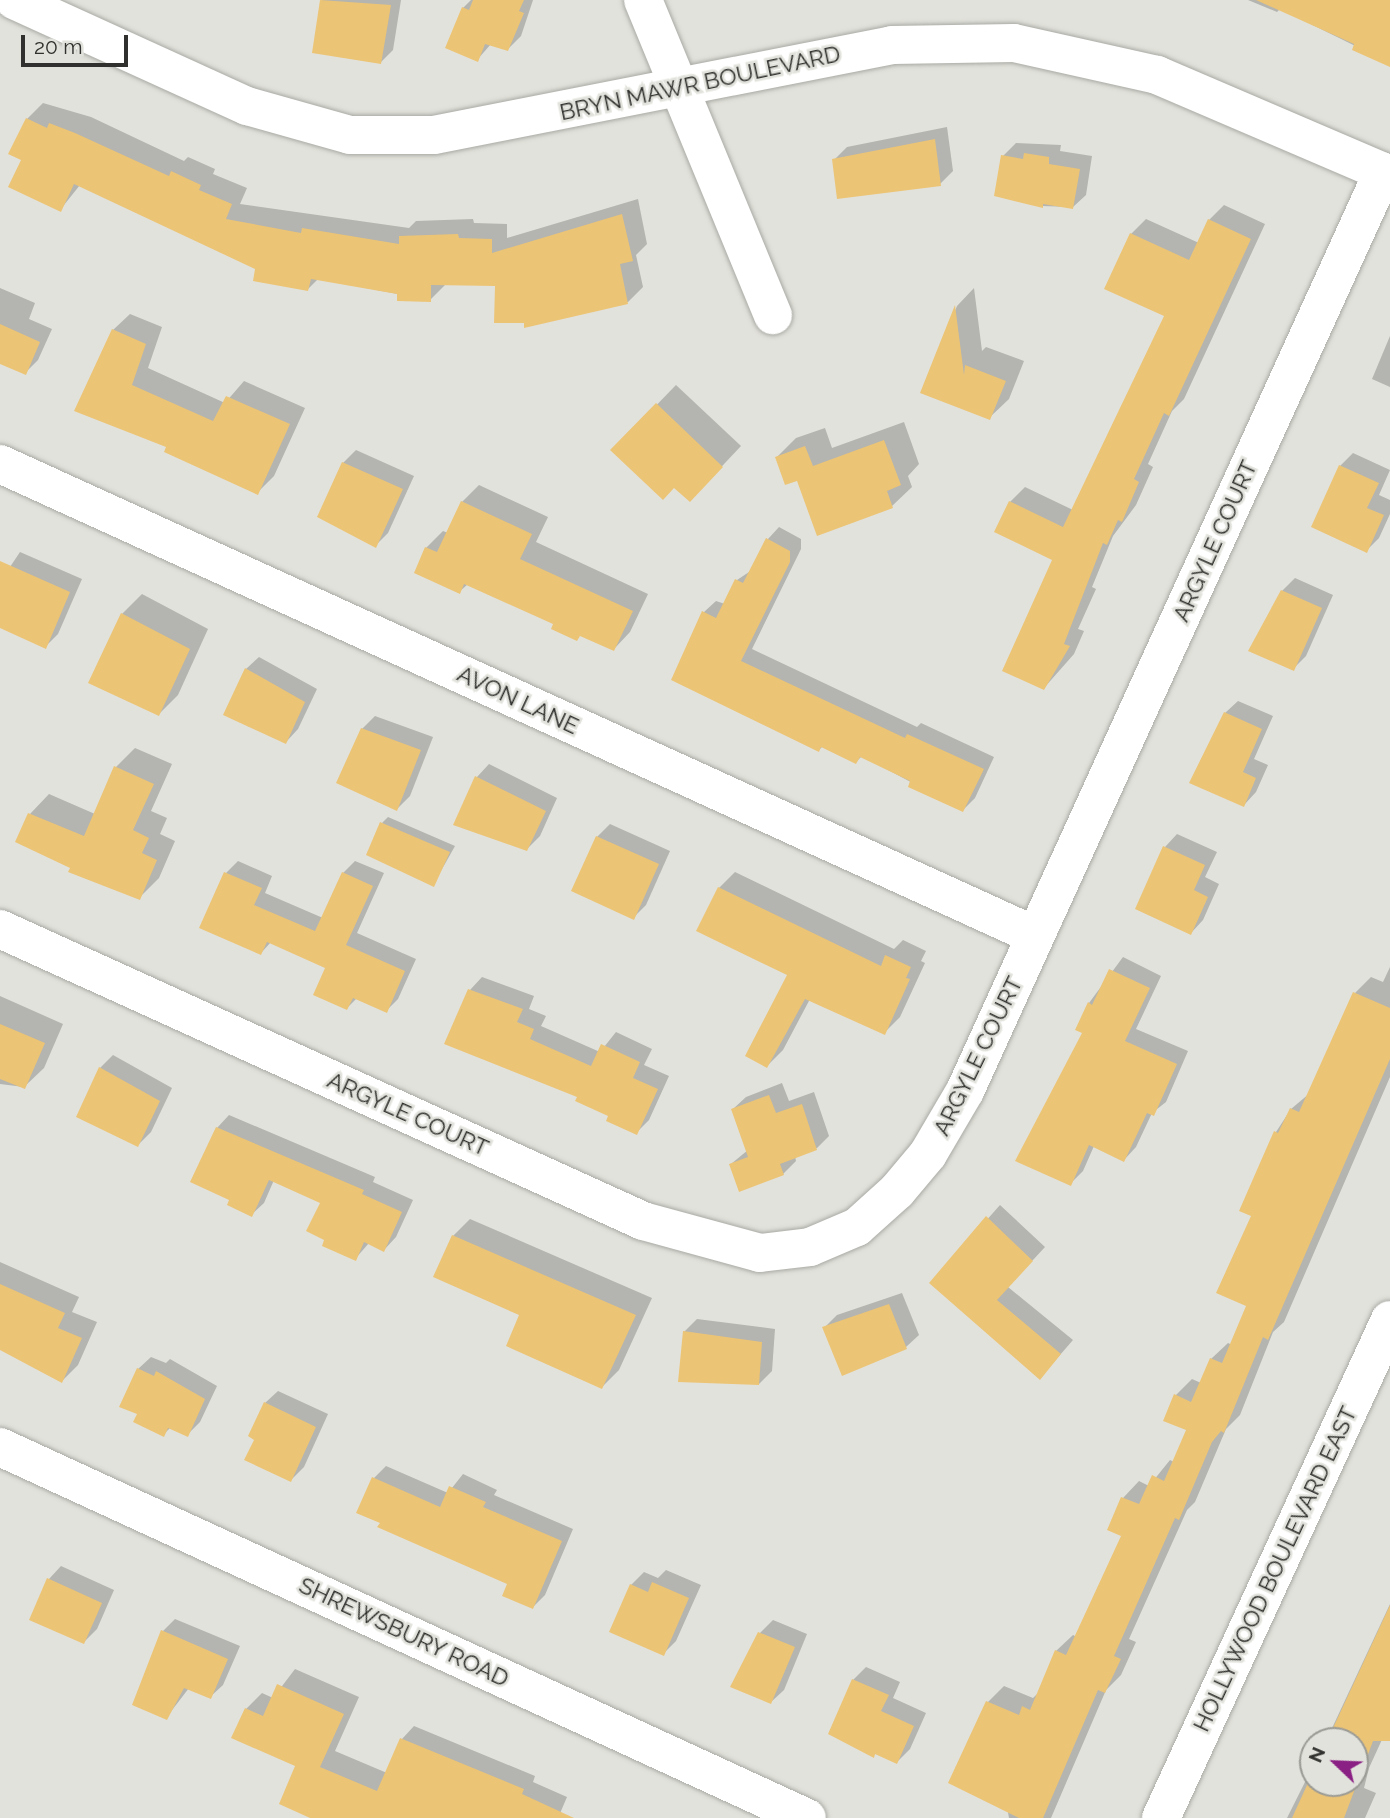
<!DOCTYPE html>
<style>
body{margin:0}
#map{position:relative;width:1390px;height:1818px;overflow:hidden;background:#e2e2dc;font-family:Raleway,sans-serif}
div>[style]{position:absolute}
.shadow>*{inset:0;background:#0003}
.building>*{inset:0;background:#ecc475}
.roads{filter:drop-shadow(0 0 2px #a9aaa4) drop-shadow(0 0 2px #a9aaa4)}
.minor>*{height:38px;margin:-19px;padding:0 19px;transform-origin:19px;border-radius:19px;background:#fff}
span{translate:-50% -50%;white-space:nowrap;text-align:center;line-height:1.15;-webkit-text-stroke:5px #e2e2dc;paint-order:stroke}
.street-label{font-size:23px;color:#30302e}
.north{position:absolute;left:1299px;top:1727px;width:70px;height:70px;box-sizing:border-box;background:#e2e2dc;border:2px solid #9b9b96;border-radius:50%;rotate:293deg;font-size:19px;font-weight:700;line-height:28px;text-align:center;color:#30302e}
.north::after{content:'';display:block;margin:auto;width:24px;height:32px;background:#8a1f84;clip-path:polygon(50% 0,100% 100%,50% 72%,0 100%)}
.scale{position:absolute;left:21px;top:35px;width:107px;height:32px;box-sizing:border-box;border:4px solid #30302e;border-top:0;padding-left:9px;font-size:21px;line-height:24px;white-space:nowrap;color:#30302e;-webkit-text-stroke:5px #e2e2dc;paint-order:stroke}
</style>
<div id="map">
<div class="shadow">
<div style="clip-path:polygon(322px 0,401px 0,393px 50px,380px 63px,314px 52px)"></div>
<div style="clip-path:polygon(471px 0,533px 0,521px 36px,508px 49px,491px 44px,477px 60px,463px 8px)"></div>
<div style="clip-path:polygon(1248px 0,1390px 0,1390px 63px,1280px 9px,1277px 12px)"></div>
<div style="clip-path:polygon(43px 103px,91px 117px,184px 161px,188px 157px,215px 169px,213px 174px,247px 188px,240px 204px,409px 228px,416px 221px,473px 219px,474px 223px,507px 224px,507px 238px,638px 199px,647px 244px,636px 255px,643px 287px,628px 302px,525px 321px,496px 284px,446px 284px,430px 300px,318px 279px,308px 289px,80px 185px,60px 210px,23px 159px,27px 119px)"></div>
<div style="clip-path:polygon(947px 127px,953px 171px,940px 184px,834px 160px,847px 147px)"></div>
<div style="clip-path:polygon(1016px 143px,1061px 145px,1060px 151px,1092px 156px,1086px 195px,1073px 207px,1042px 206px,1003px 156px)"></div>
<div style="clip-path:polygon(1224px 205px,1265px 224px,1184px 399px,1172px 411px,1148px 464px,1153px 467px,1136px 505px,1113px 536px,1092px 587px,1096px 589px,1078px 629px,1084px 631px,1074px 654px,1044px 688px,1054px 559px,1010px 502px,1025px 487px,1073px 510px,1166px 315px,1131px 234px,1146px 219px,1199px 243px,1209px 220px)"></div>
<div style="clip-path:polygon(0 288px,35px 303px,29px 319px,52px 329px,38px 360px,25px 373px,0 362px)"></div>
<div style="clip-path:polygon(974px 288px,982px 351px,986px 347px,1024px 361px,1009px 399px,989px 418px,923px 392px,957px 306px)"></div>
<div style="clip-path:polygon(130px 314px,162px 327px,148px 368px,225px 403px,244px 381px,305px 408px,274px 476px,257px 493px,169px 446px,76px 410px,113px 330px)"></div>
<div style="clip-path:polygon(1390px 336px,1390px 387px,1372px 379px)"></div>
<div style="clip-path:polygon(676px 385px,741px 446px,709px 480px,675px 486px,613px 450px)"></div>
<div style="clip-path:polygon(904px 422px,919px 464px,908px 476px,912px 487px,892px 506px,818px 534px,798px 478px,777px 457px,796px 438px,825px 428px,832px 448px)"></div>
<div style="clip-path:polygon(356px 450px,414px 476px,388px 533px,375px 546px,343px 463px)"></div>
<div style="clip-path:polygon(1353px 453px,1390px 470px,1379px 495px,1390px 500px,1390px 514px,1379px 538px,1366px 551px,1340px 466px)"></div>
<div style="clip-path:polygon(479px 485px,548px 517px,536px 542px,648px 594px,630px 632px,614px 649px,468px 584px,459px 592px,426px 548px,443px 531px,448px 533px,462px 502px)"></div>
<div style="clip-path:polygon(779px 527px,801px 539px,801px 549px,752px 649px,917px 727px,921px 723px,994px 757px,975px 798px,963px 810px,862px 756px,856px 762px,823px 746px,819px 750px,674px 679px,704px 612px,716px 601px,725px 604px,737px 580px,752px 570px,768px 539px)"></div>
<div style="clip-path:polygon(20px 552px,82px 579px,58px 634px,45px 647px,0 626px,0 582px)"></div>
<div style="clip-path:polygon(1295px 578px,1333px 595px,1306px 656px,1293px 669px,1282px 591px)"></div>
<div style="clip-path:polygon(142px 594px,208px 629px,178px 695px,159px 714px,91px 682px,122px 614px)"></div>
<div style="clip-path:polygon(259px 657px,317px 689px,298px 729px,286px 742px,246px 669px)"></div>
<div style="clip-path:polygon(1238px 701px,1273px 716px,1254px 759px,1268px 765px,1256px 792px,1244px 805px,1191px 782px,1225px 713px)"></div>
<div style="clip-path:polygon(375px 716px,433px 737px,410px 796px,397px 809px,362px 729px)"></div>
<div style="clip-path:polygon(135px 748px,172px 764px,151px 811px,167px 818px,160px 834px,175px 841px,159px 878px,139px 898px,72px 867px,30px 814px,49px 794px,95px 814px,116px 767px)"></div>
<div style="clip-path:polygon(489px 764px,557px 798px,540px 836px,527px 849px,456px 824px,477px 777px)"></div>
<div style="clip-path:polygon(388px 817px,455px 846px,433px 885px,382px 823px)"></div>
<div style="clip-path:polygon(610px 824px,670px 851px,646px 905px,633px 918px,597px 837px)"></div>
<div style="clip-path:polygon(1177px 834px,1217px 852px,1205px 877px,1219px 884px,1203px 920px,1191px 933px,1165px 847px)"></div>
<div style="clip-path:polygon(238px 861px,272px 876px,265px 893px,323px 918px,343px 873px,355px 861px,384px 873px,357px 933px,416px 959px,398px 999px,386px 1011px,357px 998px,347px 1008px,327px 967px,271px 942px,261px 953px,226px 873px)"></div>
<div style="clip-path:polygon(735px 872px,894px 949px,903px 940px,926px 951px,921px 961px,925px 963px,900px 1017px,884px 1033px,810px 999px,783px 1050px,767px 1066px,789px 974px,719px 888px)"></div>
<div style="clip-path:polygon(1123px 957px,1161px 976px,1136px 1029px,1188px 1051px,1166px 1102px,1152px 1113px,1136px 1147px,1124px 1160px,1094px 1146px,1083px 1171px,1070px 1184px,1089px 1003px)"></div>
<div style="clip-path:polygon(1390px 967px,1390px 1077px,1284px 1322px,1273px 1332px,1240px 1415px,1226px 1429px,1195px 1502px,1187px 1510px,1129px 1639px,1136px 1642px,1121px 1675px,1106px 1690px,1051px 1818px,1009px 1818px,988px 1702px,1004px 1686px,1033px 1698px,1039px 1692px,1056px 1651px,1073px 1635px,1077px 1637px,1123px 1535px,1109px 1529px,1123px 1498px,1139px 1481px,1149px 1486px,1170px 1460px,1174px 1462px,1188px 1429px,1176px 1395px,1192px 1379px,1201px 1383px,1211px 1359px,1228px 1343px,1232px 1345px,1248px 1305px,1254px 1215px,1241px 1210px,1276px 1132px,1291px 1109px,1310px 1093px,1355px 993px,1371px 977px,1383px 982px)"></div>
<div style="clip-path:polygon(482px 977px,534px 996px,529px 1009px,546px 1016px,541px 1026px,600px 1052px,616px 1032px,652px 1049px,644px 1065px,669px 1076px,649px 1120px,636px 1133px,579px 1096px,470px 990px)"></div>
<div style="clip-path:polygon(0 996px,63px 1024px,44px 1068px,24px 1087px,0 1084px)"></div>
<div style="clip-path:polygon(113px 1055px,172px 1088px,151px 1132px,138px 1145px,100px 1068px)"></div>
<div style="clip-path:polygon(782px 1083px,789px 1101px,814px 1092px,829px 1136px,817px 1148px,795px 1156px,796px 1161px,783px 1174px,731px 1164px,748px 1150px,733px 1109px,746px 1097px)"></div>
<div style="clip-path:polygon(229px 1115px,375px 1177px,373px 1182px,413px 1200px,396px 1237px,384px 1250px,369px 1243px,355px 1259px,327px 1239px,322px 1202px,274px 1180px,264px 1203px,251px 1215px,231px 1199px,217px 1128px)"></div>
<div style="clip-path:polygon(1000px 1205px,1045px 1247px,1008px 1287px,1073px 1340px,1040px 1378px,931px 1283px)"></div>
<div style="clip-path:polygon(470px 1219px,652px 1298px,619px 1370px,602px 1387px,521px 1314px,453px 1236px)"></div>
<div style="clip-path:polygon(0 1262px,79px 1297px,72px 1312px,97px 1322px,78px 1365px,62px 1381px,0 1348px)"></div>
<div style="clip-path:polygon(902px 1293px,919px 1335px,906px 1347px,824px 1328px,837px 1315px)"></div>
<div style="clip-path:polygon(697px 1319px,775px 1329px,772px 1371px,759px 1384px,684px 1332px)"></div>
<div style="clip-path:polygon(151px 1357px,166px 1363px,170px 1359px,217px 1386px,200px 1422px,187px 1435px,170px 1428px,163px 1435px,139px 1413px,138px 1369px)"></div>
<div style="clip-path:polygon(278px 1391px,328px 1414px,304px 1467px,291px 1480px,256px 1439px,265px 1403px)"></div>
<div style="clip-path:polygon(386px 1466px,448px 1493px,463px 1474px,497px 1490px,494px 1495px,573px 1529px,545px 1595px,533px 1607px,509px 1583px,382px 1522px,374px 1478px)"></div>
<div style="clip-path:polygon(61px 1566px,114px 1590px,97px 1629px,84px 1642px,49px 1579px)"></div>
<div style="clip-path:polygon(666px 1570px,701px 1585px,676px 1641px,663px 1654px,631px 1585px,644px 1572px,658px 1578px)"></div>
<div style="clip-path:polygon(1390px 1604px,1390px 1722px,1369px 1768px,1364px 1788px,1376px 1793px,1365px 1818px,1287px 1818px,1313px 1766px,1313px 1783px,1355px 1783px,1355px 1741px,1326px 1741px)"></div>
<div style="clip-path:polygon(175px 1619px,240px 1646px,223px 1685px,210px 1697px,189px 1688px,166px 1718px,163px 1631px)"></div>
<div style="clip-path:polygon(773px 1620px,807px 1634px,784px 1690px,771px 1702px,733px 1686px,760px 1633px)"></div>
<div style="clip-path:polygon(866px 1667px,900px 1682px,893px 1698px,926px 1713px,910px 1749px,897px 1762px,876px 1753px,873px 1756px,853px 1680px)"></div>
<div style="clip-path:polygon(295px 1669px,359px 1697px,335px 1751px,387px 1773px,402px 1739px,414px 1726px,535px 1776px,533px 1782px,567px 1797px,558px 1818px,315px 1818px,297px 1765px,246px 1709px,262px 1693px,273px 1698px)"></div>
</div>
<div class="building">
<div style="clip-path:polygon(320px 0,391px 5px,381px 64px,312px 53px)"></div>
<div style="clip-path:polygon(473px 0,524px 0,519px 11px,524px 13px,508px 51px,485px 44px,478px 62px,445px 48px,462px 7px,469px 10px)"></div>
<div style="clip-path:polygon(1256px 0,1390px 0,1390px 67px,1352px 50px,1354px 44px)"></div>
<div style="clip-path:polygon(26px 118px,47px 128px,49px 123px,75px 133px,169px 176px,171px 171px,201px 185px,199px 190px,232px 204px,226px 219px,301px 233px,302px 228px,399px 244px,399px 236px,458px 234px,459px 238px,492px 239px,492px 253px,622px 214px,633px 261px,620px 264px,628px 304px,524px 328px,524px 323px,494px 323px,495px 286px,431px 285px,431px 302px,397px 301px,397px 294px,311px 279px,308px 291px,253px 281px,255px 269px,74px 184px,61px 212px,8px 187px,21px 160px,8px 154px)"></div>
<div style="clip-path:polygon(935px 139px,941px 186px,837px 199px,832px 159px)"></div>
<div style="clip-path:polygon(1024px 153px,1049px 157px,1049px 164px,1080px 169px,1073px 209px,1043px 204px,1043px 208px,994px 196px,1001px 155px,1023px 159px)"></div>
<div style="clip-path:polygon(1208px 219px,1251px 239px,1169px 416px,1164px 413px,1134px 479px,1139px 482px,1122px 522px,1118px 520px,1107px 545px,1103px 543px,1064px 644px,1070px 646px,1044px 690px,1002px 671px,1052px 560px,994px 532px,1009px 501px,1063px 527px,1164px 316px,1104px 289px,1130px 233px,1189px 260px)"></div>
<div style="clip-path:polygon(955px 305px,964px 375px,965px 365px,1006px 381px,990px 420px,920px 393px)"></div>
<div style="clip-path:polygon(0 324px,40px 342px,26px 375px,0 364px)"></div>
<div style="clip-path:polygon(112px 329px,146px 344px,132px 385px,213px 421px,226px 396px,290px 424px,258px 495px,164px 452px,166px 447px,74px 411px)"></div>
<div style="clip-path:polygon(656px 403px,723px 467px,690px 502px,674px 488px,663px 500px,610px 450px)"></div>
<div style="clip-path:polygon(884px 440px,901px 485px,887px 491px,893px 508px,817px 536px,797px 481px,785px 485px,775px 457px,805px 446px,813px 466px)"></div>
<div style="clip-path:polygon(342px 462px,403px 489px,376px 548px,317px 517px)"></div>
<div style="clip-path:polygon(1339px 465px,1379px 483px,1367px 508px,1384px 515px,1367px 553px,1311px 527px)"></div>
<div style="clip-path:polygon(461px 501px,532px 534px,520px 559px,633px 611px,614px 651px,580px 636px,577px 641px,551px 629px,553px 624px,464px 584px,460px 594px,414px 573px,425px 547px,437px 552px)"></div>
<div style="clip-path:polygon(766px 538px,790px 551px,790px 562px,741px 661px,905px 738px,907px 734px,984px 769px,963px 812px,908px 787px,910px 781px,860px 757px,856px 764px,821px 747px,819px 752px,671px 680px,702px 611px,716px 618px,735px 579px,743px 583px)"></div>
<div style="clip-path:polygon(0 561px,70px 592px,46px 649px,0 628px)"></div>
<div style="clip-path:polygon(1281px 590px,1322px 608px,1294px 671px,1248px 651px)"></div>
<div style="clip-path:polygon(121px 613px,190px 649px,159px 716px,88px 683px)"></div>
<div style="clip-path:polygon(245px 668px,305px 702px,286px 744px,223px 715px)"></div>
<div style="clip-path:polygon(1224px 712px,1262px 729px,1243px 772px,1256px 778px,1244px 807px,1189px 783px)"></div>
<div style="clip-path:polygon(361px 728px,421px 750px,397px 811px,336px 783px)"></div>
<div style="clip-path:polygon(114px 766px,154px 784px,133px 830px,149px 838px,142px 853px,157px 860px,140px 900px,68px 872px,70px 868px,15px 842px,28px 813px,84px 836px)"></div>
<div style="clip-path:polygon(475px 776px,546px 811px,527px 851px,453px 825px)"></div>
<div style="clip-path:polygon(380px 822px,450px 852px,434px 887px,366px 855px)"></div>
<div style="clip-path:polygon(596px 836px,659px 864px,634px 920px,571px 891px)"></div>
<div style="clip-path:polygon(1163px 846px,1205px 865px,1194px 890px,1208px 897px,1191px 935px,1135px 909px)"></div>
<div style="clip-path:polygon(224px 872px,262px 888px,254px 905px,315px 931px,342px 872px,373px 886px,346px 945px,405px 971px,387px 1013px,353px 998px,347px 1010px,313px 995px,325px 968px,267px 942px,261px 955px,199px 928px)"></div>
<div style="clip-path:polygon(718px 887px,881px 966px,885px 955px,911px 967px,906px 978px,910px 979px,885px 1035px,805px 999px,767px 1068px,745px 1056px,787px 975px,696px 931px)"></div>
<div style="clip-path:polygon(1109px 969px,1150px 988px,1125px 1041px,1177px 1064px,1154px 1116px,1147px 1113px,1124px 1162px,1089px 1145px,1071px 1186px,1015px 1161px,1082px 1033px,1075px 1030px,1088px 1002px,1092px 1005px)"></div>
<div style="clip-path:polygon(468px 989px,523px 1009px,517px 1022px,534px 1029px,530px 1039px,591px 1066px,601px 1044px,640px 1062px,633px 1078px,658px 1089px,637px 1135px,606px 1121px,608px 1116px,575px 1101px,577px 1097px,444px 1044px)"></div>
<div style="clip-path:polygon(1353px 992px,1390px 1008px,1390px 1059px,1268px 1340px,1263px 1337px,1224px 1433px,1221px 1431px,1212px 1442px,1179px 1520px,1175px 1518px,1114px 1656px,1121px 1659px,1105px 1693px,1098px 1690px,1043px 1818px,1019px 1818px,948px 1783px,986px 1701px,1019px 1715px,1022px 1706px,1030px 1710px,1055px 1650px,1066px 1655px,1121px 1536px,1107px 1530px,1121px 1497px,1139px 1504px,1152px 1475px,1164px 1481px,1186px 1430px,1163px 1421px,1174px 1394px,1191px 1402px,1210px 1358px,1222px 1363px,1246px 1306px,1216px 1293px,1251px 1216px,1239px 1211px,1274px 1131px,1278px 1133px,1290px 1108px,1299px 1112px)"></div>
<div style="clip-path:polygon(0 1024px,45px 1043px,25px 1089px,0 1079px)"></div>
<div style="clip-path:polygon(99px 1067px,160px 1101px,138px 1147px,76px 1117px)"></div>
<div style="clip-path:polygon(769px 1095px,776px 1113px,802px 1104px,817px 1150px,780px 1164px,784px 1175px,739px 1192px,729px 1164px,748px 1157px,731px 1109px)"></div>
<div style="clip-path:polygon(216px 1127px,364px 1190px,362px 1194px,402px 1212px,384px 1252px,364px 1242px,356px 1261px,322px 1246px,324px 1240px,306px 1231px,320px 1203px,269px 1180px,252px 1217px,227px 1205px,229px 1200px,190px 1182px)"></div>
<div style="clip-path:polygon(986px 1216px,1033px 1261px,997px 1300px,1061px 1354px,1040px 1380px,929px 1283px)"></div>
<div style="clip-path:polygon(452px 1235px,636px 1315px,602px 1389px,506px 1346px,519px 1315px,433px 1277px)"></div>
<div style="clip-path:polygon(0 1284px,65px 1313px,58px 1328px,82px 1338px,62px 1383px,0 1350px)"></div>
<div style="clip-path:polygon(889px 1304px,907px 1349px,842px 1376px,822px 1327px)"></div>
<div style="clip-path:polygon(683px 1331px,762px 1342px,759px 1385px,678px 1382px)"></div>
<div style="clip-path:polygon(137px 1368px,154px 1376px,156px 1371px,205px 1399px,188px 1437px,168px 1428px,164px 1437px,133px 1422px,137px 1414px,119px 1407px)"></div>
<div style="clip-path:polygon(264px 1402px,316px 1427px,291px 1482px,244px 1460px,254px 1440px,248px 1436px)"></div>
<div style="clip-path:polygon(372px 1477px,440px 1507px,449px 1486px,486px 1502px,483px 1507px,562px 1541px,533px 1609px,502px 1596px,507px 1584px,377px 1527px,380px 1523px,356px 1513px)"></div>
<div style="clip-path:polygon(47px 1578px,102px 1603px,84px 1644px,29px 1620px)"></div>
<div style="clip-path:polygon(652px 1582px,689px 1598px,664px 1656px,609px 1632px,630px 1584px,648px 1592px)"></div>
<div style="clip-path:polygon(1390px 1605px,1390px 1741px,1373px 1741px,1344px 1818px,1292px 1818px,1313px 1772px,1313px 1783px,1355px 1783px,1355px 1741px,1327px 1741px)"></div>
<div style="clip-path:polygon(161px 1630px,228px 1659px,211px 1699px,184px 1688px,167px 1720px,132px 1705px)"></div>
<div style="clip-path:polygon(758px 1632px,795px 1647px,771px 1704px,730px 1687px)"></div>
<div style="clip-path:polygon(852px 1679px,889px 1695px,881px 1711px,914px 1726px,897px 1764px,875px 1754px,874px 1758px,828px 1734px)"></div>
<div style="clip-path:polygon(277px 1684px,344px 1714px,320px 1767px,377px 1791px,400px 1738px,524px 1789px,522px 1794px,574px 1818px,310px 1818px,279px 1804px,295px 1766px,231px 1738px,245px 1708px,263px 1716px)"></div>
</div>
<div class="roads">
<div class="minor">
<div style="left:14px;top:0;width:256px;rotate:24.5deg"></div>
<div style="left:247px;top:106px;width:107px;rotate:15.7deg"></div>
<div style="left:350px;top:135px;width:84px"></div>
<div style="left:434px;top:135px;width:467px;rotate:-11.1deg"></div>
<div style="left:892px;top:45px;width:122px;rotate:-0.9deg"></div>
<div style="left:1014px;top:43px;width:147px;rotate:12.6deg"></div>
<div style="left:1157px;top:75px;width:254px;rotate:23.2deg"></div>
<div style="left:643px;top:0;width:341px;rotate:67.6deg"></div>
<div style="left:0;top:464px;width:1138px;rotate:24.49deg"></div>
<div style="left:0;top:929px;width:706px;rotate:24.42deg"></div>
<div style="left:643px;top:1221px;width:121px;rotate:15.3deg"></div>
<div style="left:760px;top:1253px;width:50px;rotate:-6.8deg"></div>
<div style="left:810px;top:1247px;width:51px;rotate:-23.1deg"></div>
<div style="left:857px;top:1227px;width:54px;rotate:-42deg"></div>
<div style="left:897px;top:1191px;width:48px;rotate:-50deg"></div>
<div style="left:928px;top:1154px;width:73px;rotate:-59.6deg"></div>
<div style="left:965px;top:1091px;width:1010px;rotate:-65.54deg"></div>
<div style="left:0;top:1447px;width:888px;rotate:24.69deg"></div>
<div style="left:1161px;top:1818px;width:548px;rotate:-65.31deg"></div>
</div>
</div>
<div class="street-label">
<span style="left:700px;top:83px;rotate:-12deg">BRYN MAWR BOULEVARD</span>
<span style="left:1215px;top:541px;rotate:-66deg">ARGYLE COURT</span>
<span style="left:518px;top:700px;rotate:25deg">AVON LANE</span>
<span style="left:978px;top:1056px;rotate:-64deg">ARGYLE COURT</span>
<span style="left:408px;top:1114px;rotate:24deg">ARGYLE COURT</span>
<span style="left:1275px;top:1569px;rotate:-65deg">HOLLYWOOD BOULEVARD EAST</span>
<span style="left:404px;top:1632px;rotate:25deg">SHREWSBURY ROAD</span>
</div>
<div class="north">N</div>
<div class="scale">20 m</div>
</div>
